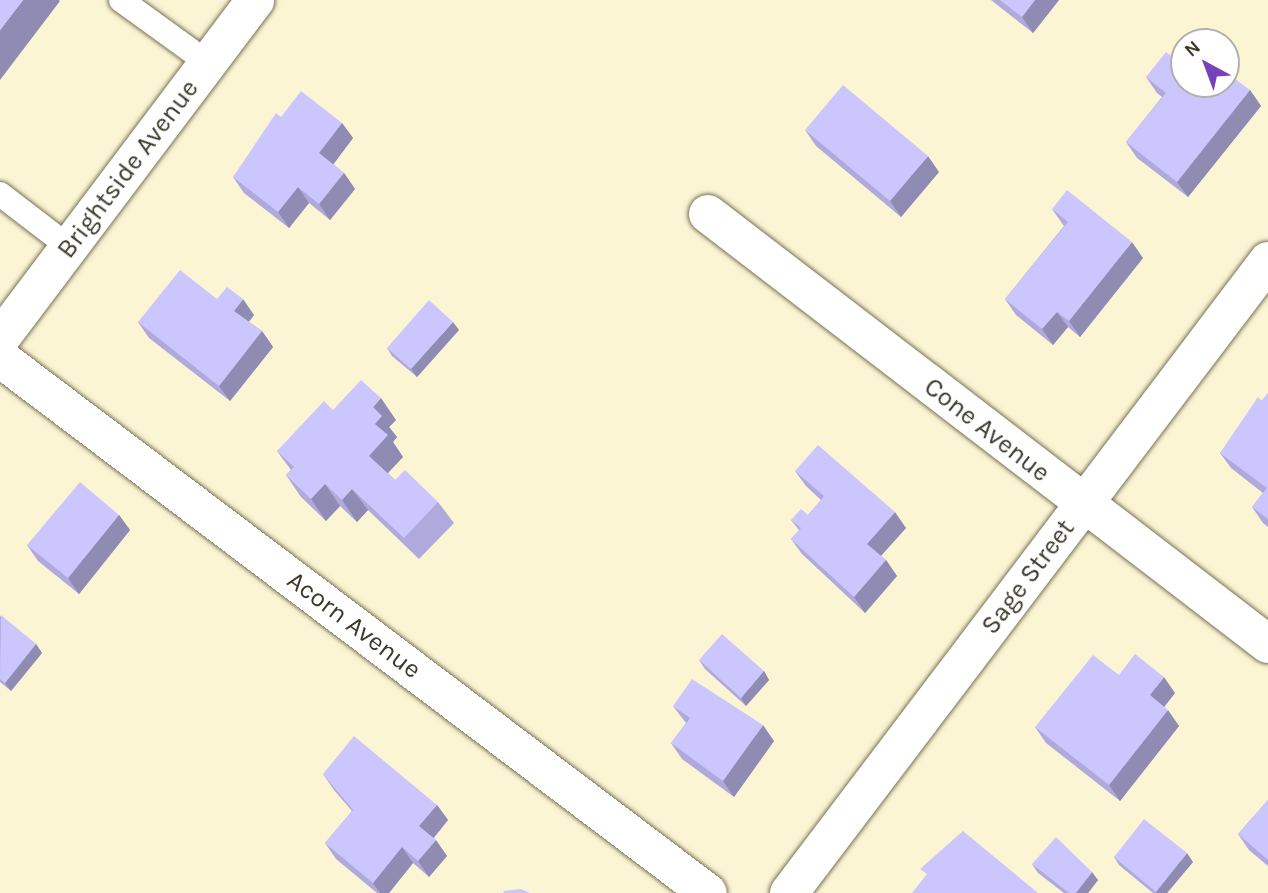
<!DOCTYPE html>
<style>
body{margin:0}
#map{position:relative;width:1268px;height:893px;overflow:hidden;background:#fcf5d4;font-family:Karla,sans-serif}
div>[style]{position:absolute}
.roads{filter:drop-shadow(0 0 2px #797255) drop-shadow(0 0 2px #797255)}
.lane>*{height:24px;margin:-12px;padding:0 12px;transform-origin:12px;border-radius:12px;background:#fff}
.street>*{height:38px;margin:-19px;padding:0 19px;transform-origin:19px;border-radius:19px;background:#fff}
.wall>*{inset:0;background:#afaadb}
.shaded-wall>*{inset:0;background:#8f8bb2}
.building>*{inset:0;background:#ccc6ff}
span{translate:-50% -50%;white-space:nowrap;text-align:center;line-height:1.15;-webkit-text-stroke:5px #fff;paint-order:stroke}
.street-label{font-size:26px;color:#3c392c}
.north{position:absolute;left:1170px;top:28px;width:70px;height:70px;box-sizing:border-box;background:#fff;border:2px solid #b1b0ab;border-radius:50%;rotate:319deg;font-size:19px;font-weight:700;line-height:28px;text-align:center;color:#3c392c}
.north::after{content:'';display:block;margin:auto;width:24px;height:32px;background:#7443bb;clip-path:polygon(50% 0,100% 100%,50% 72%,0 100%)}
</style>
<div id="map">
<div class="roads">
<div class="lane">
<div style="left:121px;top:0;width:107px;rotate:35.9deg"></div>
<div style="left:0;top:194px;width:87px;rotate:37.5deg"></div>
</div>
<div class="street">
<div style="left:708px;top:214px;width:706px;rotate:37.52deg"></div>
<div style="left:0;top:339px;width:424px;rotate:-53deg"></div>
<div style="left:0;top:358px;width:887px;rotate:37.08deg"></div>
<div style="left:789px;top:893px;width:793px;rotate:-52.84deg"></div>
</div>
</div>
<div class="wall">
<div style="clip-path:polygon(991px 0,1059px 0,1033px 33px)"></div>
<div style="clip-path:polygon(1146px 77px,1184px 84px,1250px 90px,1261px 106px,1188px 197px,1137px 158px,1126px 142px,1162px 97px,1157px 93px)"></div>
<div style="clip-path:polygon(281px 117px,342px 123px,353px 138px,333px 164px,344px 173px,355px 189px,330px 220px,309px 203px,289px 228px,244px 193px,233px 177px)"></div>
<div style="clip-path:polygon(805px 130px,939px 172px,901px 217px,816px 146px)"></div>
<div style="clip-path:polygon(1052px 209px,1143px 258px,1080px 337px,1068px 327px,1053px 345px,1016px 315px,1005px 299px,1064px 226px)"></div>
<div style="clip-path:polygon(217px 299px,254px 315px,249px 322px,262px 331px,273px 347px,230px 401px,149px 338px,138px 322px)"></div>
<div style="clip-path:polygon(459px 330px,417px 377px,392px 356px,387px 348px)"></div>
<div style="clip-path:polygon(1268px 393px,1268px 527px,1263px 523px,1252px 507px,1263px 493px,1231px 468px,1220px 453px)"></div>
<div style="clip-path:polygon(333px 410px,396px 420px,389px 427px,397px 437px,393px 442px,403px 457px,388px 473px,395px 480px,438px 502px,454px 523px,419px 559px,368px 510px,357px 522px,340px 506px,326px 521px,301px 497px,286px 475px,291px 470px,277px 451px)"></div>
<div style="clip-path:polygon(795px 471px,906px 528px,881px 556px,886px 560px,897px 576px,865px 613px,802px 554px,791px 539px,799px 530px,791px 520px,808px 515px,821px 500px,806px 486px)"></div>
<div style="clip-path:polygon(119px 515px,130px 530px,79px 594px,38px 561px,27px 545px)"></div>
<div style="clip-path:polygon(0 616px,36px 644px,42px 653px,11px 691px,0 682px)"></div>
<div style="clip-path:polygon(699px 660px,764px 671px,769px 680px,746px 706px,705px 669px)"></div>
<div style="clip-path:polygon(1119px 675px,1175px 693px,1164px 707px,1179px 726px,1120px 801px,1046px 743px,1035px 727px)"></div>
<div style="clip-path:polygon(673px 706px,774px 741px,734px 797px,682px 759px,671px 743px,686px 723px)"></div>
<div style="clip-path:polygon(323px 774px,437px 805px,448px 820px,434px 838px,447px 856px,429px 877px,413px 863px,389px 893px,377px 893px,336px 859px,325px 843px,352px 811px,334px 790px)"></div>
<div style="clip-path:polygon(1268px 800px,1268px 866px,1249px 850px,1238px 834px)"></div>
<div style="clip-path:polygon(1114px 857px,1193px 862px,1167px 893px,1153px 893px,1119px 865px)"></div>
<div style="clip-path:polygon(1032px 864px,1098px 880px,1088px 893px,1064px 893px,1038px 873px)"></div>
</div>
<div class="shaded-wall">
<div style="clip-path:polygon(23px 0,59px 0,60px 1px,0 80px,0 30px)"></div>
<div style="clip-path:polygon(1035px 0,1059px 0,1033px 33px,1022px 17px)"></div>
<div style="clip-path:polygon(1250px 90px,1261px 106px,1188px 197px,1177px 182px)"></div>
<div style="clip-path:polygon(342px 123px,353px 138px,330px 169px,319px 153px)"></div>
<div style="clip-path:polygon(928px 156px,939px 172px,901px 217px,890px 201px)"></div>
<div style="clip-path:polygon(344px 173px,355px 189px,330px 220px,319px 204px)"></div>
<div style="clip-path:polygon(298px 187px,309px 203px,289px 228px,278px 212px)"></div>
<div style="clip-path:polygon(1132px 242px,1143px 258px,1080px 337px,1069px 321px)"></div>
<div style="clip-path:polygon(243px 299px,254px 315px,245px 326px,234px 311px)"></div>
<div style="clip-path:polygon(1057px 312px,1068px 327px,1053px 345px,1042px 329px)"></div>
<div style="clip-path:polygon(453px 322px,459px 330px,417px 377px,411px 369px)"></div>
<div style="clip-path:polygon(262px 331px,273px 347px,230px 401px,219px 386px)"></div>
<div style="clip-path:polygon(381px 398px,396px 420px,389px 427px,397px 437px,393px 442px,403px 457px,384px 477px,369px 456px,375px 424px,373px 407px)"></div>
<div style="clip-path:polygon(325px 484px,340px 506px,326px 521px,311px 499px)"></div>
<div style="clip-path:polygon(352px 489px,368px 510px,357px 522px,342px 500px)"></div>
<div style="clip-path:polygon(895px 512px,906px 528px,878px 559px,867px 544px)"></div>
<div style="clip-path:polygon(119px 515px,130px 530px,79px 594px,68px 578px)"></div>
<div style="clip-path:polygon(886px 560px,897px 576px,865px 613px,854px 597px)"></div>
<div style="clip-path:polygon(36px 644px,42px 653px,11px 691px,5px 683px)"></div>
<div style="clip-path:polygon(764px 671px,769px 680px,746px 706px,741px 698px)"></div>
<div style="clip-path:polygon(1164px 677px,1175px 693px,1161px 711px,1150px 695px)"></div>
<div style="clip-path:polygon(1168px 710px,1179px 726px,1120px 801px,1109px 785px)"></div>
<div style="clip-path:polygon(763px 725px,774px 741px,734px 797px,723px 781px)"></div>
<div style="clip-path:polygon(437px 805px,448px 820px,430px 842px,419px 826px)"></div>
<div style="clip-path:polygon(436px 840px,447px 856px,429px 877px,418px 861px)"></div>
<div style="clip-path:polygon(402px 847px,413px 863px,389px 893px,380px 893px,373px 883px)"></div>
<div style="clip-path:polygon(1187px 853px,1193px 862px,1167px 893px,1157px 893px,1156px 892px)"></div>
<div style="clip-path:polygon(1092px 872px,1098px 880px,1088px 893px,1076px 893px)"></div>
</div>
<div class="building">
<div style="clip-path:polygon(0 0,23px 0,0 30px)"></div>
<div style="clip-path:polygon(1000px 0,1035px 0,1022px 17px)"></div>
<div style="clip-path:polygon(1166px 52px,1184px 66px,1184px 84px,1226px 84px,1226px 72px,1250px 90px,1177px 182px,1126px 142px,1166px 93px,1146px 77px)"></div>
<div style="clip-path:polygon(843px 85px,928px 156px,890px 201px,805px 130px)"></div>
<div style="clip-path:polygon(301px 91px,342px 123px,319px 153px,344px 173px,319px 204px,298px 187px,278px 212px,233px 177px,276px 113px,281px 117px)"></div>
<div style="clip-path:polygon(1067px 190px,1132px 242px,1069px 321px,1057px 312px,1042px 329px,1005px 299px,1068px 222px,1052px 209px)"></div>
<div style="clip-path:polygon(180px 270px,217px 299px,227px 287px,243px 299px,234px 311px,262px 331px,219px 386px,138px 322px)"></div>
<div style="clip-path:polygon(429px 300px,453px 322px,411px 369px,387px 348px)"></div>
<div style="clip-path:polygon(361px 380px,381px 398px,373px 407px,382px 416px,375px 424px,388px 435px,369px 456px,395px 480px,405px 470px,438px 502px,404px 538px,352px 489px,342px 500px,325px 484px,311px 499px,286px 475px,294px 467px,277px 451px,324px 401px,333px 410px)"></div>
<div style="clip-path:polygon(1268px 393px,1268px 519px,1252px 507px,1267px 488px,1220px 453px,1258px 397px,1262px 401px)"></div>
<div style="clip-path:polygon(818px 445px,895px 512px,867px 544px,886px 560px,854px 597px,791px 539px,801px 528px,791px 520px,801px 509px,808px 515px,824px 496px,795px 471px)"></div>
<div style="clip-path:polygon(80px 482px,119px 515px,68px 578px,27px 545px)"></div>
<div style="clip-path:polygon(1px 615px,36px 644px,5px 683px,0 679px)"></div>
<div style="clip-path:polygon(722px 634px,764px 671px,741px 698px,699px 660px)"></div>
<div style="clip-path:polygon(1135px 654px,1164px 677px,1150px 695px,1168px 710px,1109px 785px,1035px 727px,1093px 655px,1119px 675px)"></div>
<div style="clip-path:polygon(692px 679px,763px 725px,723px 781px,671px 743px,690px 718px,673px 706px)"></div>
<div style="clip-path:polygon(354px 736px,437px 805px,419px 826px,436px 840px,418px 861px,402px 847px,373px 883px,325px 843px,353px 810px,323px 774px)"></div>
<div style="clip-path:polygon(1268px 800px,1268px 860px,1238px 834px)"></div>
<div style="clip-path:polygon(1144px 819px,1187px 853px,1156px 892px,1114px 857px)"></div>
<div style="clip-path:polygon(963px 831px,1038px 893px,912px 893px,927px 874px,920px 869px)"></div>
<div style="clip-path:polygon(1056px 837px,1092px 872px,1076px 893px,1069px 893px,1032px 864px)"></div>
<div style="clip-path:polygon(521px 889px,530px 893px,503px 893px,504px 891px)"></div>
</div>
<div class="street-label">
<span style="left:128px;top:169px;rotate:-53deg">Brightside Avenue</span>
<span style="left:987px;top:430px;rotate:38deg">Cone Avenue</span>
<span style="left:1028px;top:577px;rotate:-53deg">Sage Street</span>
<span style="left:354px;top:625px;rotate:37deg">Acorn Avenue</span>
</div>
<div class="north">N</div>
</div>
